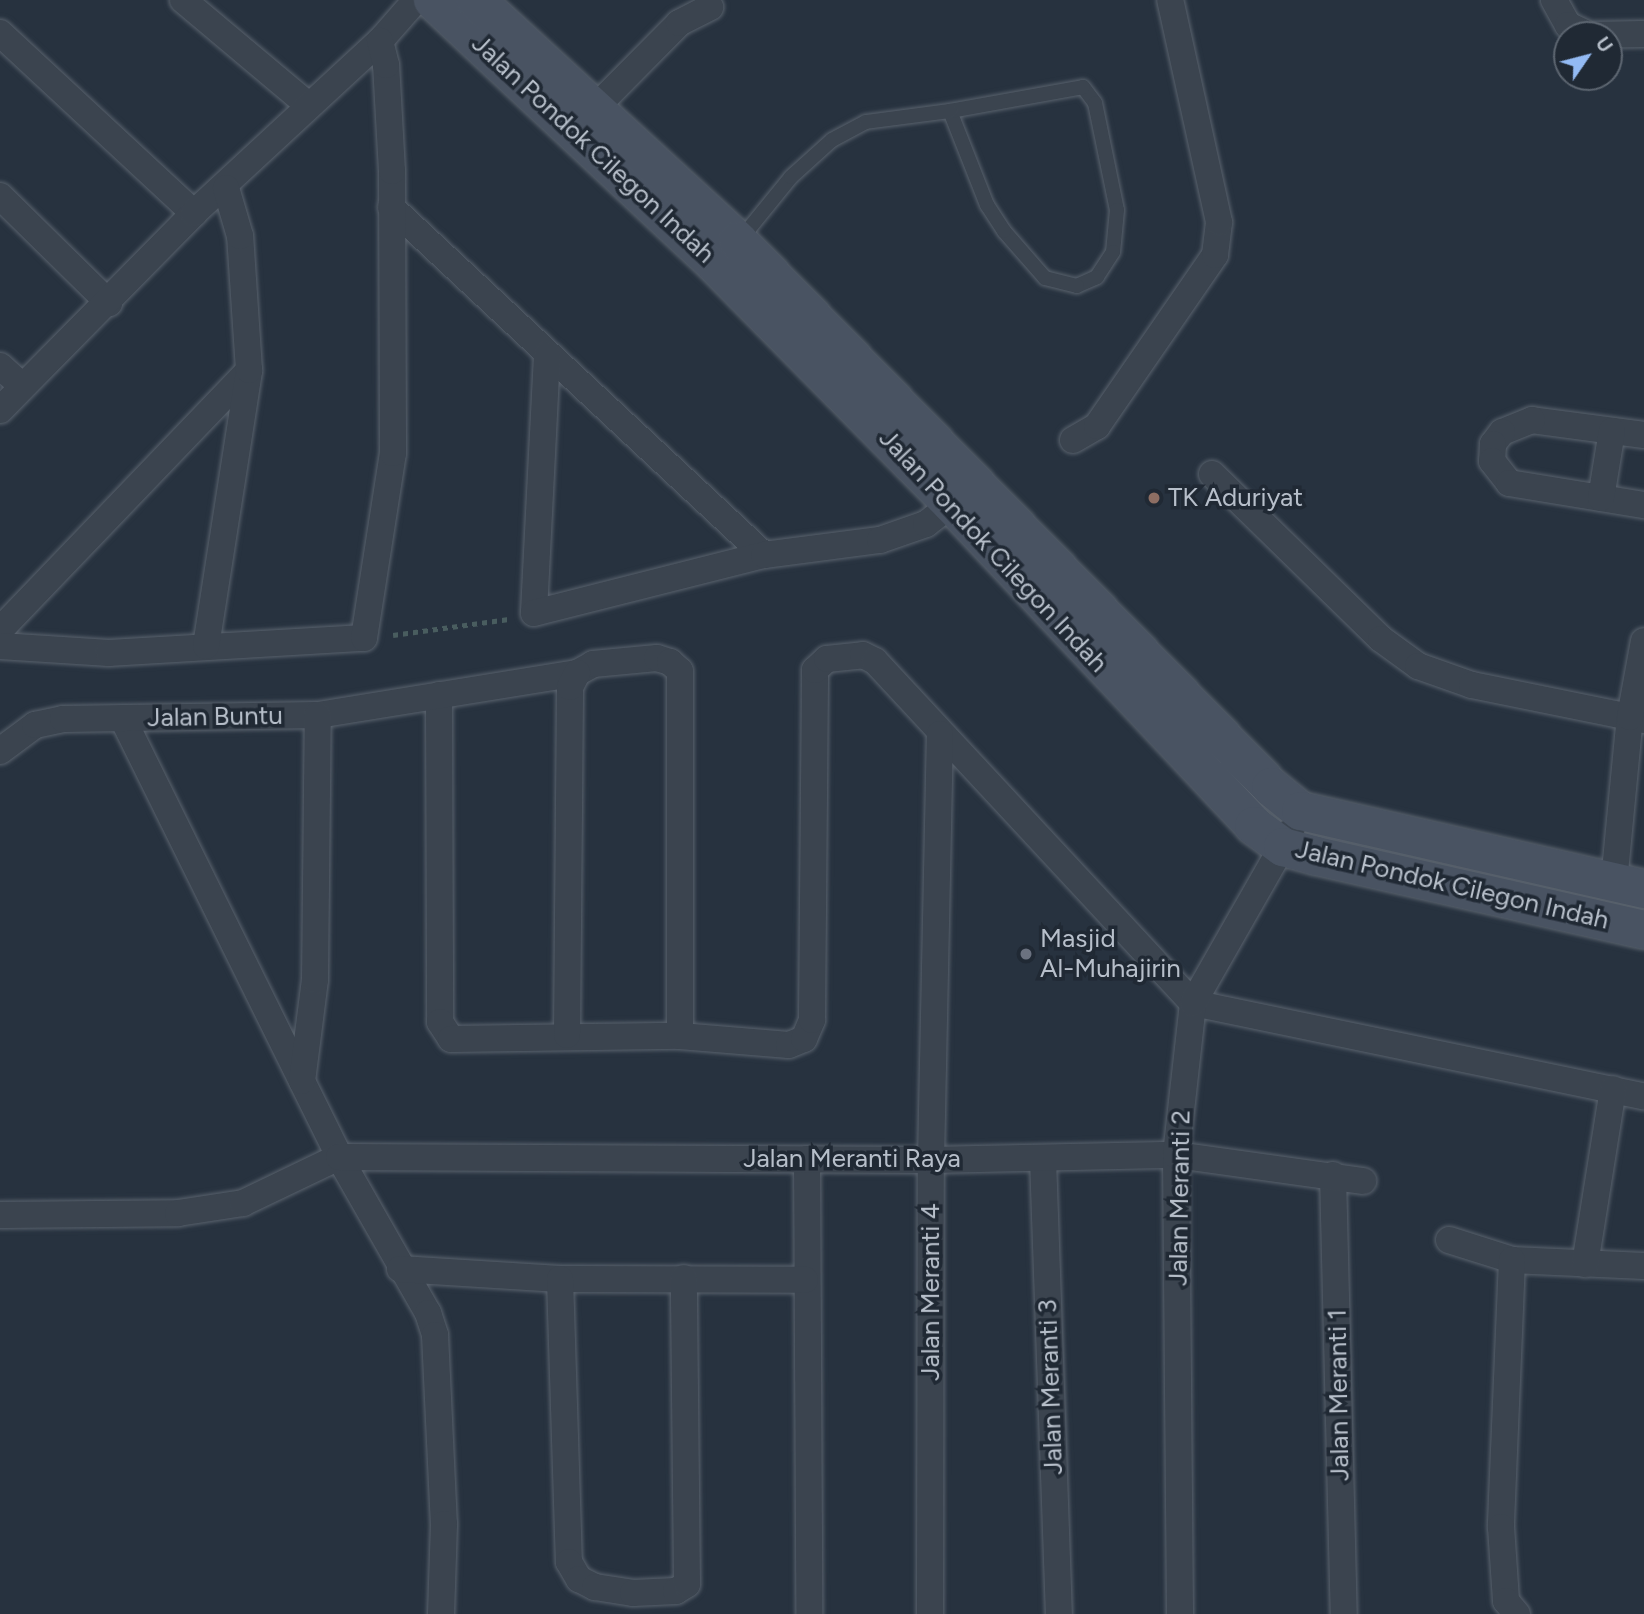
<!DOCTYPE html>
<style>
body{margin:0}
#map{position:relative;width:1644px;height:1614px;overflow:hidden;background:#27323f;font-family:Figtree,sans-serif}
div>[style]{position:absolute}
.path>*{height:4.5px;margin-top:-2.25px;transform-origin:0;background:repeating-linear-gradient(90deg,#495d5f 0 5px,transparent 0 10px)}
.roads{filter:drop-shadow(0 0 2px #59626d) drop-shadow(0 0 2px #59626d)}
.lane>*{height:14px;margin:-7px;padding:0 7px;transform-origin:7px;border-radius:7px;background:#3b444f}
.street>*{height:26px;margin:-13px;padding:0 13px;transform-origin:13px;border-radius:13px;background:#3b444f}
.secondary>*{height:38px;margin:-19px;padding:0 19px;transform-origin:19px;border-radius:19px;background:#495362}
.dots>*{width:19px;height:19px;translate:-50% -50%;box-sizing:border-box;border:4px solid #202934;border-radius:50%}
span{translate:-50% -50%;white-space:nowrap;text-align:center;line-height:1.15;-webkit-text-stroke:7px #202934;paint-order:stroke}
.street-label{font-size:26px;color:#b7bfca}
.poi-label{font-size:26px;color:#b7bfca}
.left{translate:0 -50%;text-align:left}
.north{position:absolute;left:1553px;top:21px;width:70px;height:70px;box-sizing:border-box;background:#202934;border:2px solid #5c6570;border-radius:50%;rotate:55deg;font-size:19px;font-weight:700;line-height:28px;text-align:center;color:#b7bfca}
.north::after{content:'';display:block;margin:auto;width:24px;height:32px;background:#93baf3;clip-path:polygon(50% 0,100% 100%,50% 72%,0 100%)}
</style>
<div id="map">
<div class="path">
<div style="left:393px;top:635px;width:117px;rotate:-7.9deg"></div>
</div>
<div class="roads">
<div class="lane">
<div style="left:1083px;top:87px;width:20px;rotate:53deg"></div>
<div style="left:1095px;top:103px;width:109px;rotate:78.4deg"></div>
<div style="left:1117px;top:210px;width:42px;rotate:95.4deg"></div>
<div style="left:1113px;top:252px;width:30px;rotate:123deg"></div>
<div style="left:1097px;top:277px;width:22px;rotate:156deg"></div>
<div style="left:1077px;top:286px;width:33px;rotate:-166deg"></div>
<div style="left:1045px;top:278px;width:62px;rotate:-131.1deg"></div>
<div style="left:1004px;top:231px;width:31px;rotate:-123deg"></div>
<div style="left:987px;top:205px;width:101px;rotate:-111.5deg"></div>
<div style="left:950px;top:111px;width:135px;rotate:-10.2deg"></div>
<div style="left:739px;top:241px;width:82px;rotate:-50.9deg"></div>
<div style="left:791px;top:177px;width:55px;rotate:-42.1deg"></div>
<div style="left:832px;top:140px;width:38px;rotate:-28deg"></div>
<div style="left:866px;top:122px;width:85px;rotate:-7.5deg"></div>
</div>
<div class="street">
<div style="left:183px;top:0;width:162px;rotate:40deg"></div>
<div style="left:1554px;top:0;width:29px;rotate:61deg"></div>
<div style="left:1568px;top:25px;width:23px;rotate:25deg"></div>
<div style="left:1589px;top:35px;width:55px;rotate:-1deg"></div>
<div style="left:0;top:33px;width:265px;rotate:42.9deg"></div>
<div style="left:593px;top:110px;width:122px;rotate:-45.3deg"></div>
<div style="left:679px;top:23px;width:35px;rotate:-27deg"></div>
<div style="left:0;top:196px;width:153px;rotate:44.5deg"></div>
<div style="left:391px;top:207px;width:510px;rotate:43.01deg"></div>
<div style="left:547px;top:355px;width:258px;rotate:92.9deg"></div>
<div style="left:534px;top:613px;width:237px;rotate:-14.2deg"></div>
<div style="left:764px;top:555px;width:117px;rotate:-7.4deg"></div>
<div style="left:880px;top:540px;width:49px;rotate:-19.2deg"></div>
<div style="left:926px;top:524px;width:33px;rotate:-38deg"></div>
<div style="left:0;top:366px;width:30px;rotate:42deg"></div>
<div style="left:0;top:410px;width:276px;rotate:-45.4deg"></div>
<div style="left:194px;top:213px;width:253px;rotate:-42.8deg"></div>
<div style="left:380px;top:41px;width:55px;rotate:-48.7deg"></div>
<div style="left:1644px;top:435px;width:113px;rotate:-172.4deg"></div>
<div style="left:1532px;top:420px;width:32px;rotate:158deg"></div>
<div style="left:1502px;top:432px;width:15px;rotate:127deg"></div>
<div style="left:1493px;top:444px;width:17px;rotate:93deg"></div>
<div style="left:1492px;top:461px;width:28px;rotate:52deg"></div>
<div style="left:1509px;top:483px;width:137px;rotate:9.3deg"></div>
<div style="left:1073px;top:440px;width:28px;rotate:-30deg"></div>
<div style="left:1097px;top:426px;width:208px;rotate:-55.4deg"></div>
<div style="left:1215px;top:255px;width:33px;rotate:-83deg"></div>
<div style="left:1219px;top:222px;width:227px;rotate:-102.4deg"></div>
<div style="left:1212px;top:474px;width:236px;rotate:44.3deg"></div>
<div style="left:1381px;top:639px;width:46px;rotate:36.1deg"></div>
<div style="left:1418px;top:666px;width:57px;rotate:19.4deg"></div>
<div style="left:1472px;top:685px;width:176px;rotate:11.5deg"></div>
<div style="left:1601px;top:498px;width:68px;rotate:-80.7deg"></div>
<div style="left:0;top:630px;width:360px;rotate:-46.2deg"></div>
<div style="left:0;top:646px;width:109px;rotate:3.7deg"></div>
<div style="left:109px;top:653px;width:255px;rotate:-3.4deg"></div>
<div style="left:364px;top:638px;width:187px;rotate:-81.1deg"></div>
<div style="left:393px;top:453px;width:282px;rotate:-90.2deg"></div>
<div style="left:392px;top:171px;width:106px;rotate:-93.2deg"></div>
<div style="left:386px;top:65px;width:25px;rotate:-104deg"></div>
<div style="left:206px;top:646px;width:279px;rotate:-81.1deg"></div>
<div style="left:249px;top:370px;width:134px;rotate:-93.8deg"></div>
<div style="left:240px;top:236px;width:50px;rotate:-106.3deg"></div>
<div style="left:439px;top:695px;width:327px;rotate:89.8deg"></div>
<div style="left:440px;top:1022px;width:20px;rotate:57deg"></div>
<div style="left:451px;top:1039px;width:229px;rotate:-0.8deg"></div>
<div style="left:680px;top:1036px;width:109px;rotate:4.7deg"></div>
<div style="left:789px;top:1045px;width:16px;rotate:-22deg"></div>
<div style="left:804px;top:1039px;width:21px;rotate:-67deg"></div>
<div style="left:812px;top:1020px;width:350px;rotate:-89.5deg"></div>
<div style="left:815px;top:670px;width:16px;rotate:-43deg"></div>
<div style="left:827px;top:659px;width:36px;rotate:-6deg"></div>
<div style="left:863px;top:655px;width:13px;rotate:27deg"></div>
<div style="left:875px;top:661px;width:467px;rotate:47.1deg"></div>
<div style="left:1193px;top:1003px;width:460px;rotate:11.7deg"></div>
<div style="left:123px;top:719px;width:488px;rotate:63.7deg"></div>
<div style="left:339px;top:1157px;width:180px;rotate:60.3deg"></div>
<div style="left:428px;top:1313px;width:23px;rotate:72deg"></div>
<div style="left:435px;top:1335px;width:189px;rotate:87.3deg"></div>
<div style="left:444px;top:1524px;width:90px;rotate:91.9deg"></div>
<div style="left:0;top:751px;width:44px;rotate:-36.6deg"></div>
<div style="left:35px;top:725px;width:29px;rotate:-12deg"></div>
<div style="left:63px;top:719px;width:255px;rotate:-0.9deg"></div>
<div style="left:318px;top:715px;width:262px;rotate:-9.2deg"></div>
<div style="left:577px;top:673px;width:18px;rotate:-29deg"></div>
<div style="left:593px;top:664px;width:64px;rotate:-5.4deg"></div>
<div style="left:657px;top:658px;width:14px;rotate:17deg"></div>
<div style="left:670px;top:662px;width:13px;rotate:42deg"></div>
<div style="left:680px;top:671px;width:365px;rotate:90deg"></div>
<div style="left:1614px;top:882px;width:166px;rotate:-84.5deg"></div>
<div style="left:1630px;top:717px;width:77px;rotate:-79.6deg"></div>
<div style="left:567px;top:1035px;width:348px;rotate:-89.5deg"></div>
<div style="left:570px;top:687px;width:16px;rotate:-63deg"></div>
<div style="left:302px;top:1081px;width:102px;rotate:-82.7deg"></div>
<div style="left:315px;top:980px;width:265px;rotate:-89.4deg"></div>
<div style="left:807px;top:1159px;width:455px;rotate:89.7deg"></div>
<div style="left:1043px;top:1159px;width:455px;rotate:88deg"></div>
<div style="left:1333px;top:1175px;width:439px;rotate:88.6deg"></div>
<div style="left:0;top:1215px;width:178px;rotate:-0.6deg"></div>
<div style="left:178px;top:1213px;width:66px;rotate:-8.7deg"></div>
<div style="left:243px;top:1203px;width:106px;rotate:-25.6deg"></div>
<div style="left:339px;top:1157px;width:592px;rotate:0.29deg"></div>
<div style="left:931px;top:1160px;width:245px;rotate:-1.2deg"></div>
<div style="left:1176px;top:1155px;width:189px;rotate:7.9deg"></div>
<div style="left:1449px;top:1240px;width:66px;rotate:17.6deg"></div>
<div style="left:1512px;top:1260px;width:132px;rotate:2.6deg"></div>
<div style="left:1512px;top:1260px;width:267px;rotate:92.4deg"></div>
<div style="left:1501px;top:1527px;width:74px;rotate:86.1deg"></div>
<div style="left:1506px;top:1601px;width:17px;rotate:50deg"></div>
<div style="left:1585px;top:1264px;width:177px;rotate:-80.9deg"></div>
<div style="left:400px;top:1269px;width:160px;rotate:3.6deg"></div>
<div style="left:560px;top:1279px;width:245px;rotate:0.2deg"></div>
<div style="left:560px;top:1279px;width:283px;rotate:88.2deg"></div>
<div style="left:569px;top:1562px;width:20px;rotate:60deg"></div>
<div style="left:579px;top:1579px;width:18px;rotate:27deg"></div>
<div style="left:595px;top:1587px;width:38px;rotate:9deg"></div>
<div style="left:633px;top:1593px;width:43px;rotate:-2.7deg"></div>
<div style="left:676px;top:1591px;width:13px;rotate:-32deg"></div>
<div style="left:687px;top:1584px;width:306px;rotate:-90.6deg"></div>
<div style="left:930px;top:1614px;width:454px;rotate:-89.9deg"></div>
<div style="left:931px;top:1160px;width:426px;rotate:-88.8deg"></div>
<div style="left:1180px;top:1614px;width:459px;rotate:-90.5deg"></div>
<div style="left:1176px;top:1155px;width:153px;rotate:-83.6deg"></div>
<div style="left:1193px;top:1003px;width:198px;rotate:-60.3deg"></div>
</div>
<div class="secondary">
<div style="left:433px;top:0;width:386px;rotate:43.1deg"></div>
<div style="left:715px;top:264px;width:337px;rotate:45.4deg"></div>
<div style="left:952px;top:504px;width:441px;rotate:46.8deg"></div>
<div style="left:1254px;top:826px;width:36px;rotate:36deg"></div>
<div style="left:1283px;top:847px;width:34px;rotate:15deg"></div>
<div style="left:1316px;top:856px;width:336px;rotate:12.7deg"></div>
<div style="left:476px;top:0;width:356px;rotate:42.6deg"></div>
<div style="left:738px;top:241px;width:763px;rotate:45.69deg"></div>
<div style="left:1271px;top:787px;width:38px;rotate:39deg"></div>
<div style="left:1301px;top:811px;width:352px;rotate:12.8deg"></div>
</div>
</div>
<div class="dots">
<div style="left:1154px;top:498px;background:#8d6e63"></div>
<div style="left:1026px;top:954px;background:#6b7280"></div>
</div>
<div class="street-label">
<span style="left:593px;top:149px;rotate:43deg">Jalan Pondok Cilegon Indah</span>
<span style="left:993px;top:551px;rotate:47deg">Jalan Pondok Cilegon Indah</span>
<span style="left:215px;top:717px;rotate:-1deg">Jalan Buntu</span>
<span style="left:1452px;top:885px;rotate:13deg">Jalan Pondok Cilegon Indah</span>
<span style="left:852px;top:1159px">Jalan Meranti Raya</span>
<span style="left:1180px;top:1198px;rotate:-89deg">Jalan Meranti 2</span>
<span style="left:931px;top:1292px;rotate:-90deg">Jalan Meranti 4</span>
<span style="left:1051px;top:1387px;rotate:-92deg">Jalan Meranti 3</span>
<span style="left:1339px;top:1395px;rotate:-91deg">Jalan Meranti 1</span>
</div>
<div class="poi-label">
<span class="left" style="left:1168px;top:498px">TK Aduriyat</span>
<span class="left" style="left:1040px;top:954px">Masjid<br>Al-Muhajirin</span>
</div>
<div class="north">U</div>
</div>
